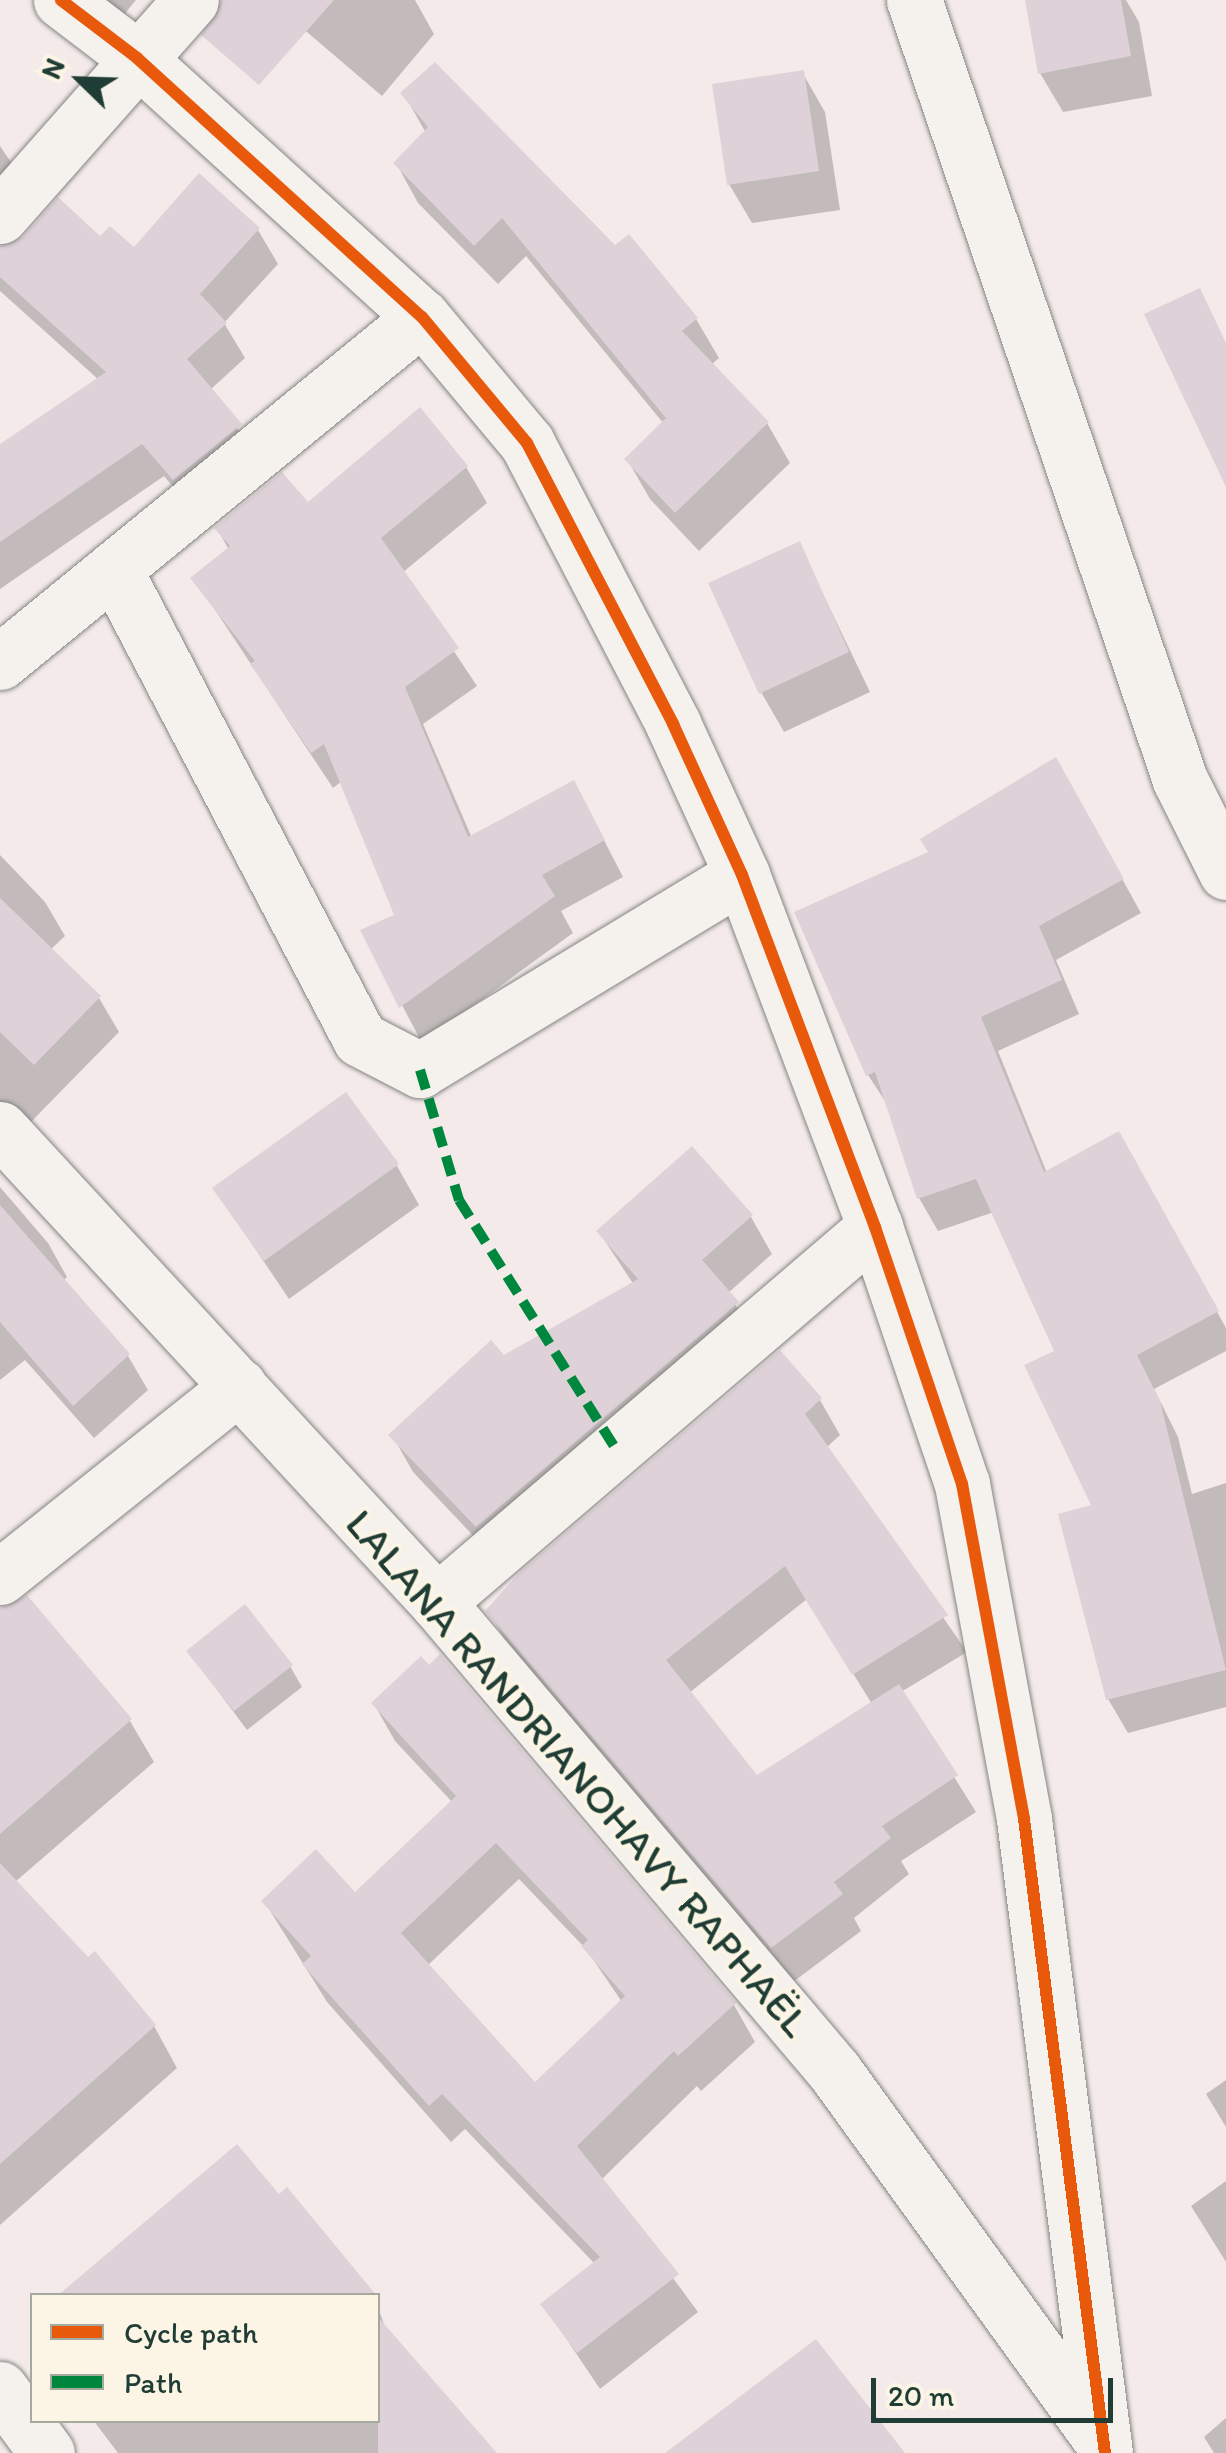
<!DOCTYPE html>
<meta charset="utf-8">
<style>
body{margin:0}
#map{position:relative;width:1226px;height:2453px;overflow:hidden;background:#f4eaea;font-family:Itim,sans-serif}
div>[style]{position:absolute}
.shadow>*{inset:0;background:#0003}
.building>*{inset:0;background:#ded2d8}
.roads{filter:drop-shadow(0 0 2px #848584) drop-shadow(0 0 2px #848584)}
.minor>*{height:55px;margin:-27.5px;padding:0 27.5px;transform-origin:27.5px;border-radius:27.5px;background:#f5f1ec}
.major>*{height:55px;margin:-27.5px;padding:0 27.5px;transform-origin:27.5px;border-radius:27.5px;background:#f5f1ec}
.quiet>*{height:10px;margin-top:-5px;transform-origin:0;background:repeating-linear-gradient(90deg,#00873e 0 20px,transparent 0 30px)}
.cycleway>*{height:12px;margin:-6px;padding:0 6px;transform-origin:6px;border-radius:6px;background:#e8590c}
span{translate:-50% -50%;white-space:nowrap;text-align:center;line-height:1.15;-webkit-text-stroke:8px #fcf5e5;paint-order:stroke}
.street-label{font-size:42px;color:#1f3d34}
.legend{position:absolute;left:30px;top:2293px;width:350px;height:130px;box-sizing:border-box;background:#fcf5e5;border:2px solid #a4ab9e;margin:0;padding:12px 18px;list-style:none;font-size:30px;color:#1f3d34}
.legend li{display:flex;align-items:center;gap:20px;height:50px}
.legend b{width:50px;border:2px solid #a4ab9e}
.north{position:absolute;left:30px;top:30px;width:100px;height:100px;-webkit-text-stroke:8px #fcf5e5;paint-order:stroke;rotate:293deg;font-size:28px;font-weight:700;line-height:40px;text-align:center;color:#1f3d34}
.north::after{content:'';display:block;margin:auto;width:35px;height:45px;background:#1f3d34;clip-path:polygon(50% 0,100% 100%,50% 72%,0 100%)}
.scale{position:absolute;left:871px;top:2378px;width:242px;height:45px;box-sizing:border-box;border:5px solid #1f3d34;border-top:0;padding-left:12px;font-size:30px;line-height:35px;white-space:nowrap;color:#1f3d34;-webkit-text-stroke:8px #fcf5e5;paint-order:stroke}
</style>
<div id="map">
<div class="shadow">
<div style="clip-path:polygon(99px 0,136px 0,122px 17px)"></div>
<div style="clip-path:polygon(285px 0,415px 0,434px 34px,382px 96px,301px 27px)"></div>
<div style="clip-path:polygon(1027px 0,1126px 0,1139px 22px,1152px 96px,1063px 112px,1040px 73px)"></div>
<div style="clip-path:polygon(802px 72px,825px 112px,840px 210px,752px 223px,729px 184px)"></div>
<div style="clip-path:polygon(404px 94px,615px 249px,696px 319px,719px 358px,711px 365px,767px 423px,790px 463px,699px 551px,650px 499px,627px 459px,664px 424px,526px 256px,498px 284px,418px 203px,396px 163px,426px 133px)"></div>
<div style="clip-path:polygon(0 146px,30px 190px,0 229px)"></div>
<div style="clip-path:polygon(258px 230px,278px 264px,224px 323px,245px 358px,210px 390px,259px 459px,194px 512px,164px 476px,0 589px,0 447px,99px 380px,0 291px,0 247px,100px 240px,134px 251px)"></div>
<div style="clip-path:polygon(466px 467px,487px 503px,402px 573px,477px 686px,423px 724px,472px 838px,593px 819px,623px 877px,561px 911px,573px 933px,422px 1043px,363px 931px,397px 917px,342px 781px,333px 788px,194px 578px,229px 550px,217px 528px)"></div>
<div style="clip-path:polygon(799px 544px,870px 692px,784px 732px,761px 692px)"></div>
<div style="clip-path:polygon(1075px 794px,1141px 913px,1056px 960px,1079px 1014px,998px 1051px,1047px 1173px,1137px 1167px,1226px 1328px,1226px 1351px,1154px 1389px,1178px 1437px,1192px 1494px,1226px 1483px,1226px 1707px,1128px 1733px,1108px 1699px,1095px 1507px,1057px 1352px,994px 1212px,938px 1231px,919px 1198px,889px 1107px,868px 1075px,797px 913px)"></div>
<div style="clip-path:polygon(0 855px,45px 902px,65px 936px,50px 950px,99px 998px,119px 1032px,21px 1132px,0 1140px)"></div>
<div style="clip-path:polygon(397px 1166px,419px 1205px,289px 1299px,215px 1189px)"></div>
<div style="clip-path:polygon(0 1187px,48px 1243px,67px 1277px,63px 1281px,128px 1356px,148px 1390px,94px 1438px,25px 1360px,0 1380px)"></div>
<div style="clip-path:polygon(751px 1217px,772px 1254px,728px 1293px,758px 1341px,499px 1563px,413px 1472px,392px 1435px,504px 1358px,634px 1285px,599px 1232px)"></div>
<div style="clip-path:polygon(evenodd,820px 1400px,840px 1435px,826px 1448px,967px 1652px,901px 1692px,976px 1812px,901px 1861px,909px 1874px,854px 1918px,861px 1931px,793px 1982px,509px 1646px,488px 1611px,820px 1400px,807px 1599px,872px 1704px,756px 1778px,689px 1693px,807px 1599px)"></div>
<div style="clip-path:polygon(27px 1599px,130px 1721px,154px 1762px,15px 1882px,154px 2026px,177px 2068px,0 2225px,0 1622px)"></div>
<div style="clip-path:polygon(189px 1652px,290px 1666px,302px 1687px,247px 1730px)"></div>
<div style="clip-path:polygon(evenodd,374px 1704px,734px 2005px,755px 2042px,701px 2091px,697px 2086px,601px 2180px,698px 2312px,600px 2389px,543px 2304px,595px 2264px,465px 2129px,451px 2142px,327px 2002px,264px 1901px,355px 1896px,453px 1803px,395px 1741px,374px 1704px,519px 1879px,586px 1949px,622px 2002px,534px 2086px,427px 1966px,519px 1879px)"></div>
<div style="clip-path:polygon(1226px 2080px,1226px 2127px,1206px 2094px)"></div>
<div style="clip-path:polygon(1226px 2181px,1226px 2262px,1191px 2206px)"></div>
<div style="clip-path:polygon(378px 2307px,386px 2330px,493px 2453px,118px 2453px,93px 2420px,378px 2420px)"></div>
<div style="clip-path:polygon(1226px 2418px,1226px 2453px,1214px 2453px,1204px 2437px)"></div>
</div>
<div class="building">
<div style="clip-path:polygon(221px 0,334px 0,259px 85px,201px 35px)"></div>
<div style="clip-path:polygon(1025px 0,1121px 0,1131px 56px,1038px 74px)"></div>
<div style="clip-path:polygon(435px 62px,615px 245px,629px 234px,698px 318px,682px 331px,769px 422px,675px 513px,624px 459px,666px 418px,502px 218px,474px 246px,393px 163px,428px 127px,400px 93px)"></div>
<div style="clip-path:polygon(804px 70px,819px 171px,727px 185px,712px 84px)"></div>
<div style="clip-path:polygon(199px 173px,260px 228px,200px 294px,227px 323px,187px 359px,242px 424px,173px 480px,142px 444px,0 542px,0 444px,106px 372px,0 277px,0 246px,23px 237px,58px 197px,100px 236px,110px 226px,134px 247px)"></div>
<div style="clip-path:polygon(1200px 288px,1226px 343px,1226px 487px,1144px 314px)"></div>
<div style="clip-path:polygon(420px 407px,468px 466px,381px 538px,459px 648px,405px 687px,468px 837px,574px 780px,605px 840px,542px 875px,555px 896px,399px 1008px,360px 930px,394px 915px,324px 744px,311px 753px,250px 664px,255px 661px,190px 578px,230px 546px,214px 528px,282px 472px,308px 502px)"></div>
<div style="clip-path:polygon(800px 541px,849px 652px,759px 694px,708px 583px)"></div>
<div style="clip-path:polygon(1056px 757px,1124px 879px,1039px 926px,1062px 980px,981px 1017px,1044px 1172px,1119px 1131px,1219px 1311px,1137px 1355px,1160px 1401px,1226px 1670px,1106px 1700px,1058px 1514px,1091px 1505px,1024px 1365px,1054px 1351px,976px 1179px,917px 1199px,875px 1072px,866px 1076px,794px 912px,928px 852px,920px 839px)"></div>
<div style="clip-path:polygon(0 898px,101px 996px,34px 1065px,0 1032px)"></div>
<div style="clip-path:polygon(346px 1092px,399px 1164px,264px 1261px,212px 1188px)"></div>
<div style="clip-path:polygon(692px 1146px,753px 1215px,702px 1260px,739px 1302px,476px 1527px,388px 1435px,491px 1340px,504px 1355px,638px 1279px,596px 1231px)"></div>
<div style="clip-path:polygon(0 1205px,130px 1354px,73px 1406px,0 1322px)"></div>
<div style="clip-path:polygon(780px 1350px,822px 1398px,805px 1414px,948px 1615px,852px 1675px,785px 1566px,666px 1660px,757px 1775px,899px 1684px,958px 1775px,882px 1826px,891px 1838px,834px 1882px,843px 1894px,771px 1948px,485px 1611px,519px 1573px)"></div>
<div style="clip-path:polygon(27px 1595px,132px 1719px,0 1834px,0 1608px)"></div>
<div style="clip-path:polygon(245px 1604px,293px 1665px,234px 1711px,186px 1651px)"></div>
<div style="clip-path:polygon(evenodd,440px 1654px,736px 2003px,678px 2056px,674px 2051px,577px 2146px,679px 2274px,577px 2353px,540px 2304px,600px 2257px,442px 2094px,429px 2106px,302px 1964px,311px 1956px,261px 1901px,316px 1849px,355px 1892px,456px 1796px,371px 1703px,421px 1656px,429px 1665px,440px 1654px,496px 1843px,588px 1940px,581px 1946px,625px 1996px,535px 2082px,401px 1933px,496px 1843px)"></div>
<div style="clip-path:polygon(0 1863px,88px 1957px,95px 1951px,156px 2025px,0 2164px)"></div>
<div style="clip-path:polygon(237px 2144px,279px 2194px,287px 2187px,377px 2296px,57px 2296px)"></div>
<div style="clip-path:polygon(378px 2317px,497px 2453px,378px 2453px)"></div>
<div style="clip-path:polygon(816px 2339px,905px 2453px,665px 2453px)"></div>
</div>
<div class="roads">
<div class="minor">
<div style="left:61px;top:0;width:96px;rotate:37.3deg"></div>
<div style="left:137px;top:58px;width:385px;rotate:42.3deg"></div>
<div style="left:422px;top:317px;width:164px;rotate:50.2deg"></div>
<div style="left:527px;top:443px;width:317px;rotate:62.5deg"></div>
<div style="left:673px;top:724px;width:166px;rotate:65.4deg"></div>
<div style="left:742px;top:875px;width:376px;rotate:69.3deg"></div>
<div style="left:875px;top:1227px;width:271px;rotate:71.3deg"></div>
<div style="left:962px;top:1484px;width:341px;rotate:79.5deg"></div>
<div style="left:1024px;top:1819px;width:639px;rotate:82.72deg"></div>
<div style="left:914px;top:0;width:824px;rotate:71.17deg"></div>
<div style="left:1180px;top:780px;width:103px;rotate:63.4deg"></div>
<div style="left:0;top:216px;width:288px;rotate:-48.5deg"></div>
<div style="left:114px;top:569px;width:530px;rotate:62.37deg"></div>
<div style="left:360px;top:1039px;width:68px;rotate:27.3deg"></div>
<div style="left:420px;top:1070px;width:376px;rotate:-31.2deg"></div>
<div style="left:0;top:662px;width:545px;rotate:-39.27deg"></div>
<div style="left:0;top:1129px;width:644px;rotate:47.27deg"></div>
<div style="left:437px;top:1602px;width:616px;rotate:49.74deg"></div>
<div style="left:835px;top:2072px;width:458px;rotate:54.1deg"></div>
<div style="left:0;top:1577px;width:306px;rotate:-38.6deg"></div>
<div style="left:437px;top:1602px;width:577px;rotate:-40.57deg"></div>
</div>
<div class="major">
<div style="left:0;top:2389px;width:79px;rotate:53.7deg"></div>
</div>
</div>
<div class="quiet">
<div style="left:420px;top:1070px;width:136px;rotate:73.3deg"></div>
<div style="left:459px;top:1200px;width:294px;rotate:57.8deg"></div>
</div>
<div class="cycleway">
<div style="left:61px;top:0;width:96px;rotate:37.3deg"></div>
<div style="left:137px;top:58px;width:385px;rotate:42.3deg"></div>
<div style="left:422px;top:317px;width:164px;rotate:50.2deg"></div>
<div style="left:527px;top:443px;width:317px;rotate:62.5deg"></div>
<div style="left:673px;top:724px;width:166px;rotate:65.4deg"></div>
<div style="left:742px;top:875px;width:376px;rotate:69.3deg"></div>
<div style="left:875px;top:1227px;width:271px;rotate:71.3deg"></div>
<div style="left:962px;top:1484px;width:341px;rotate:79.5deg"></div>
<div style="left:1024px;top:1819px;width:639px;rotate:82.72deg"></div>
</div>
<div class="street-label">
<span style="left:578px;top:1773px;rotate:49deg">LALANA RANDRIANOHAVY RAPHAËL</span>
</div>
<ul class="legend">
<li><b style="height:12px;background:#e8590c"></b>Cycle path</li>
<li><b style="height:12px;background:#00873e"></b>Path</li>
</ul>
<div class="north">N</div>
<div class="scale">20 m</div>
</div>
